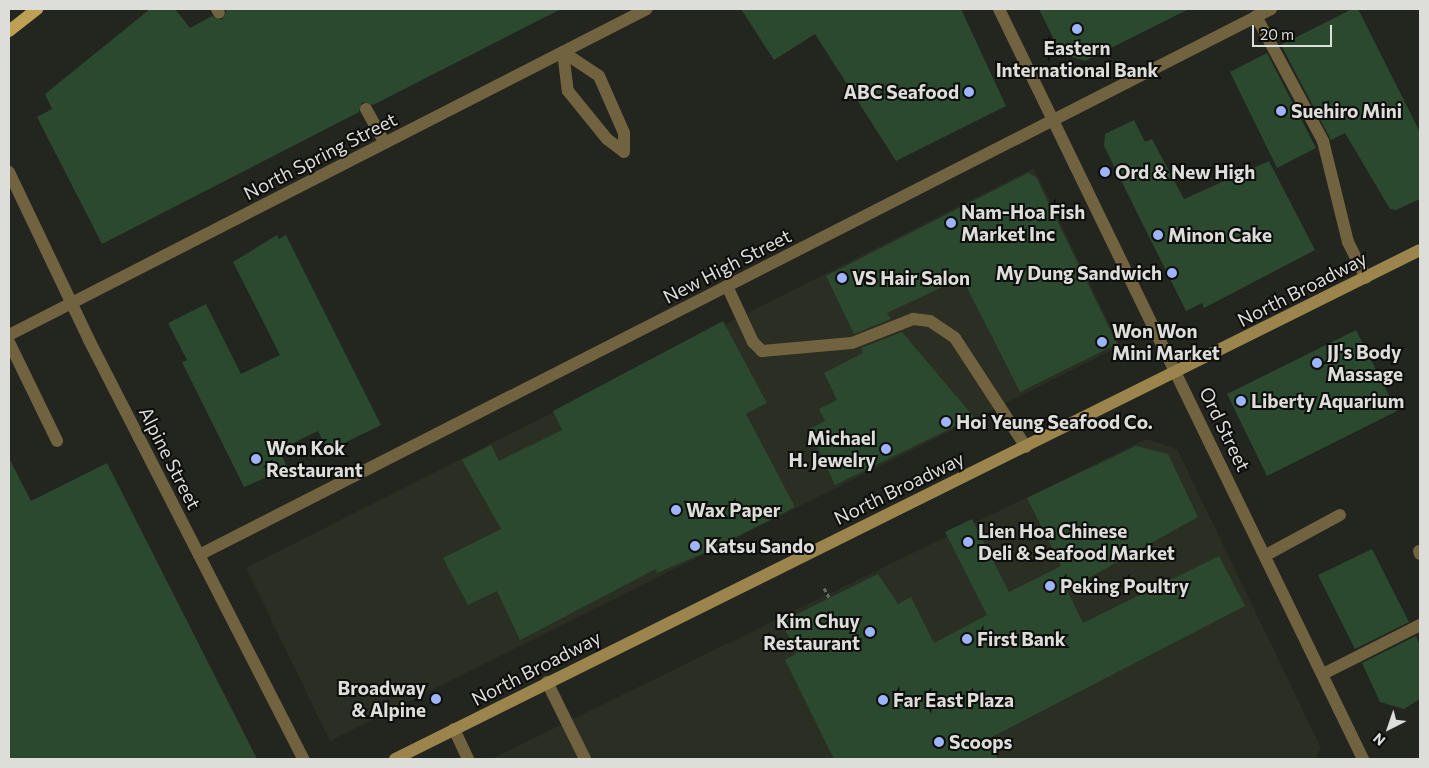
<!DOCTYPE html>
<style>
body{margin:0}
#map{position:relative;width:1429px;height:768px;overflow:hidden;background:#23251f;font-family:Commissioner,sans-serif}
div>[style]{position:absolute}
.built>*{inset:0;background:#2b2e22}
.building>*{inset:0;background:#2a492f}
.path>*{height:3px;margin-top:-1.5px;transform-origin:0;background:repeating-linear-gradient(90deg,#696b66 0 4px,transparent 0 6.5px)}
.service>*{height:12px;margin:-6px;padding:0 6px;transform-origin:6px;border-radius:6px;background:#716240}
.minor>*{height:12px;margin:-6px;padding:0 6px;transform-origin:6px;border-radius:6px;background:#716240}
.tertiary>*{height:12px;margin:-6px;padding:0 6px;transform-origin:6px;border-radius:6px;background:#716240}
.secondary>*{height:12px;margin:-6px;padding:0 6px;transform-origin:6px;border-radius:6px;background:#9c854c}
.primary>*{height:12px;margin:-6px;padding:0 6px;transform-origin:6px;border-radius:6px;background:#bea055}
.dots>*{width:14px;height:14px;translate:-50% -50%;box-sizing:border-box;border:2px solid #0d0e0b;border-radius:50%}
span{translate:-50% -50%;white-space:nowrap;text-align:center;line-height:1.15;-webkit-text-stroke:4px #0d0e0b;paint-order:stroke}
.poi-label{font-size:19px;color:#dddeda;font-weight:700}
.right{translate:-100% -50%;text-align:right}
.left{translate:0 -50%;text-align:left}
.street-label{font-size:19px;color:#dddeda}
.frame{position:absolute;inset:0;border:10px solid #dddeda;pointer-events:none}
.north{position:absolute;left:1364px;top:703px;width:50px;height:50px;-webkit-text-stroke:4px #0d0e0b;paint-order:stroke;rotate:221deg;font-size:14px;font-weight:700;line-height:20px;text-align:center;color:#dddeda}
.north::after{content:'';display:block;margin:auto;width:18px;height:22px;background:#dddeda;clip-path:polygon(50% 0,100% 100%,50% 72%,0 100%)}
.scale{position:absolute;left:1252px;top:25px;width:80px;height:22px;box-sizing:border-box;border:2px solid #dddeda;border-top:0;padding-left:6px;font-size:15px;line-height:18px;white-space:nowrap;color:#dddeda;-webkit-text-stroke:4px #0d0e0b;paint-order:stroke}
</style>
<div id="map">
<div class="built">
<div style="clip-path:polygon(1034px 168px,1120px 346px,330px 741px,246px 568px)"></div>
<div style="clip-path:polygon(1146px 439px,1177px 449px,1321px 748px,1316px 759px,491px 759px)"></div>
</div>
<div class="building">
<div style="clip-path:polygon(150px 9px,175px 9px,190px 28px,212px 16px,222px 20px,227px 9px,561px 9px,373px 105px,362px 102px,359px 112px,102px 244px,37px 117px,52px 109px,45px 94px)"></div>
<div style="clip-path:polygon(741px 9px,961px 9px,1006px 106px,896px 161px,815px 34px,774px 60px)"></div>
<div style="clip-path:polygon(1039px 9px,1189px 9px,1085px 61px,1061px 54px)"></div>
<div style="clip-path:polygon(1352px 9px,1358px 9px,1420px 132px,1420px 199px,1396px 210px,1390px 209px,1345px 133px,1331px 140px,1281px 45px)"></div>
<div style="clip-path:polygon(1267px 53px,1316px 148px,1277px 168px,1230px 72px)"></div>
<div style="clip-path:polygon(1134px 120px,1145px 142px,1152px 139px,1184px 199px,1269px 161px,1315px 250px,1204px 308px,1202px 303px,1186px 311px,1104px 146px,1105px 134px)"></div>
<div style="clip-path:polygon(1028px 173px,1036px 177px,1117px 344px,1020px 392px,962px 278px,887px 313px,891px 319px,854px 334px,826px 276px)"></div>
<div style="clip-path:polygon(277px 235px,279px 239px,286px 235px,381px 425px,328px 451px,318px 431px,279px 450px,288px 468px,244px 487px,182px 362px,187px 360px,168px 323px,206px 304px,241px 374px,280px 355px,233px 262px)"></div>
<div style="clip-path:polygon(723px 321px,767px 403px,746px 414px,795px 507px,711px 550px,657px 573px,656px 569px,520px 640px,497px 591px,468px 605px,443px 558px,501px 529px,462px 460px,491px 445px,499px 461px,562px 430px,553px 411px)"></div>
<div style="clip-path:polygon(1356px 330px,1397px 411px,1267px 476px,1227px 394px)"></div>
<div style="clip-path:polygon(902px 332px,974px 417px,835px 485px,809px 429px,825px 421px,819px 409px,837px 400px,824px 373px,863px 353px,861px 348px)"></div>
<div style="clip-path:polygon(1136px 446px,1168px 454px,1198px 517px,1067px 590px,1083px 623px,1219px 556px,1245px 606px,988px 739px,998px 759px,834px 759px,785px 660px,797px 653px,781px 622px,878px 574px,898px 604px,911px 597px,934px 643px,987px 615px,945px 532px,972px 519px,1009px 592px,1061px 566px,1027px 498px)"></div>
<div style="clip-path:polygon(9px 458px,31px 501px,107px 463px,257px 759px,9px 759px)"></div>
<div style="clip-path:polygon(1372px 549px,1409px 622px,1355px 649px,1318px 575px)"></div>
<div style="clip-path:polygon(1416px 636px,1420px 645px,1420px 699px,1404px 709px,1380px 702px,1362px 663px)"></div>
</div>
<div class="path">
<div style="left:824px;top:588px;width:13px;rotate:61deg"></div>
</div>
<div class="service">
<div style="left:217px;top:9px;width:4px;rotate:63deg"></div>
<div style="left:1256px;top:16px;width:142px;rotate:61.8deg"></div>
<div style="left:1323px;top:141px;width:104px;rotate:76.1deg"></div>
<div style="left:1348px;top:242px;width:40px;rotate:63.4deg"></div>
<div style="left:563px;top:52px;width:43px;rotate:33.7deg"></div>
<div style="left:599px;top:76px;width:62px;rotate:66.3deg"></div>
<div style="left:624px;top:133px;width:19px;rotate:90deg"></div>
<div style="left:563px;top:52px;width:39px;rotate:83deg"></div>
<div style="left:568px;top:91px;width:62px;rotate:50.9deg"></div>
<div style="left:607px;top:139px;width:21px;rotate:37deg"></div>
<div style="left:366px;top:109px;width:39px;rotate:61deg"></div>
<div style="left:727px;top:286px;width:62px;rotate:65.1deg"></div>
<div style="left:753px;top:342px;width:13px;rotate:45deg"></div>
<div style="left:762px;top:351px;width:90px;rotate:-5.1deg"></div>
<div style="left:852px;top:343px;width:66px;rotate:-21.5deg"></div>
<div style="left:913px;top:319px;width:17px;rotate:7deg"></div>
<div style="left:930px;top:321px;width:30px;rotate:34deg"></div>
<div style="left:955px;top:338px;width:130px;rotate:56.9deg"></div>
<div style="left:9px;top:342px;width:110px;rotate:64.1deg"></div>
<div style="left:1419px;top:551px;width:3px;rotate:72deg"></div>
<div style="left:1266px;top:555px;width:84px;rotate:-28.4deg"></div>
<div style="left:1323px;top:674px;width:109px;rotate:-26.8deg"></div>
<div style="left:547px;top:682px;width:86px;rotate:63.7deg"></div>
<div style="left:454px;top:729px;width:33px;rotate:65deg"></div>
</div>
<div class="minor">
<div style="left:999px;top:9px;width:834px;rotate:64.11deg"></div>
</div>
<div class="tertiary">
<div style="left:9px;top:172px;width:186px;rotate:64.5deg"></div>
<div style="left:89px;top:340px;width:470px;rotate:62.9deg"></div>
<div style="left:9px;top:335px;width:716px;rotate:-27.07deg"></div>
<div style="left:199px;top:555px;width:1203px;rotate:-26.99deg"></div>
</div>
<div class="secondary">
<div style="left:395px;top:759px;width:1144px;rotate:-26.41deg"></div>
</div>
<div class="primary">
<div style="left:9px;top:31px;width:36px;rotate:-38deg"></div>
</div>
<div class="dots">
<div style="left:1077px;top:29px;background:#9eb4fd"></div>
<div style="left:969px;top:92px;background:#9eb4fd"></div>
<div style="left:1281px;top:111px;background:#9eb4fd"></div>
<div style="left:1105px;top:172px;background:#9eb4fd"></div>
<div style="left:951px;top:223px;background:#9eb4fd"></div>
<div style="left:1158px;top:235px;background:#9eb4fd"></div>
<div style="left:1172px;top:273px;background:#9eb4fd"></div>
<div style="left:842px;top:278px;background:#9eb4fd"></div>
<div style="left:1102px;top:342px;background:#9eb4fd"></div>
<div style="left:1317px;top:363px;background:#9eb4fd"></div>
<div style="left:1241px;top:401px;background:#9eb4fd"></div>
<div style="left:946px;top:422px;background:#9eb4fd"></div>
<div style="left:886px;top:449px;background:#9eb4fd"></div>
<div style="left:256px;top:459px;background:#9eb4fd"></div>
<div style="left:676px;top:510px;background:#9eb4fd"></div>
<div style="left:968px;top:542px;background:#9eb4fd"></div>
<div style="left:695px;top:546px;background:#9eb4fd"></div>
<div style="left:1050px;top:586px;background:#9eb4fd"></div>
<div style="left:870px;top:632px;background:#9eb4fd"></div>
<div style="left:967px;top:639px;background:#9eb4fd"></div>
<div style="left:436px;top:699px;background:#9eb4fd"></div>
<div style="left:883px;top:700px;background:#9eb4fd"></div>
<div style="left:939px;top:742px;background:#9eb4fd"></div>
</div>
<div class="poi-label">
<span style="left:1077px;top:59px">Eastern<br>International Bank</span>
<span class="right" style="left:959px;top:92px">ABC Seafood</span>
<span class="left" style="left:1291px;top:111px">Suehiro Mini</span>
<span class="left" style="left:1115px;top:172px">Ord &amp; New High</span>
<span class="left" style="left:961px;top:223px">Nam-Hoa Fish<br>Market Inc</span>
<span class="left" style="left:1168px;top:235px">Minon Cake</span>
<span class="right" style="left:1162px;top:273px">My Dung Sandwich</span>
<span class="left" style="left:852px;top:278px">VS Hair Salon</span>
<span class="left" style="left:1112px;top:342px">Won Won<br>Mini Market</span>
<span class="left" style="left:1327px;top:363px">JJ's Body<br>Massage</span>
<span class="left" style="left:1251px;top:401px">Liberty Aquarium</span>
<span class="left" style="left:956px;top:422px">Hoi Yeung Seafood Co.</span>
<span class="right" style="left:876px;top:449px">Michael<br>H. Jewelry</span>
<span class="left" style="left:266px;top:459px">Won Kok<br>Restaurant</span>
<span class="left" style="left:686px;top:510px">Wax Paper</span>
<span class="left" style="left:978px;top:542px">Lien Hoa Chinese<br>Deli &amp; Seafood Market</span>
<span class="left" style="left:705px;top:546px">Katsu Sando</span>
<span class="left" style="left:1060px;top:586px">Peking Poultry</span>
<span class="right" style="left:860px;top:632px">Kim Chuy<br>Restaurant</span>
<span class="left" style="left:977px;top:639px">First Bank</span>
<span class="right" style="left:426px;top:699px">Broadway<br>&amp; Alpine</span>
<span class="left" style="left:893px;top:700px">Far East Plaza</span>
<span class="left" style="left:949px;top:742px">Scoops</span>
</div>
<div class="street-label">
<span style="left:320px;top:156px;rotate:-27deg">North Spring Street</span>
<span style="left:727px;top:266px;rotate:-27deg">New High Street</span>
<span style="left:1302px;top:289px;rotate:-27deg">North Broadway</span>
<span style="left:1225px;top:429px;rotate:64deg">Ord Street</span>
<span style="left:170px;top:458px;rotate:63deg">Alpine Street</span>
<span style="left:899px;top:488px;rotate:-26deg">North Broadway</span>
<span style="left:536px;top:668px;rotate:-27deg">North Broadway</span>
</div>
<div class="frame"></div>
<div class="north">N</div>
<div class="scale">20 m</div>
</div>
